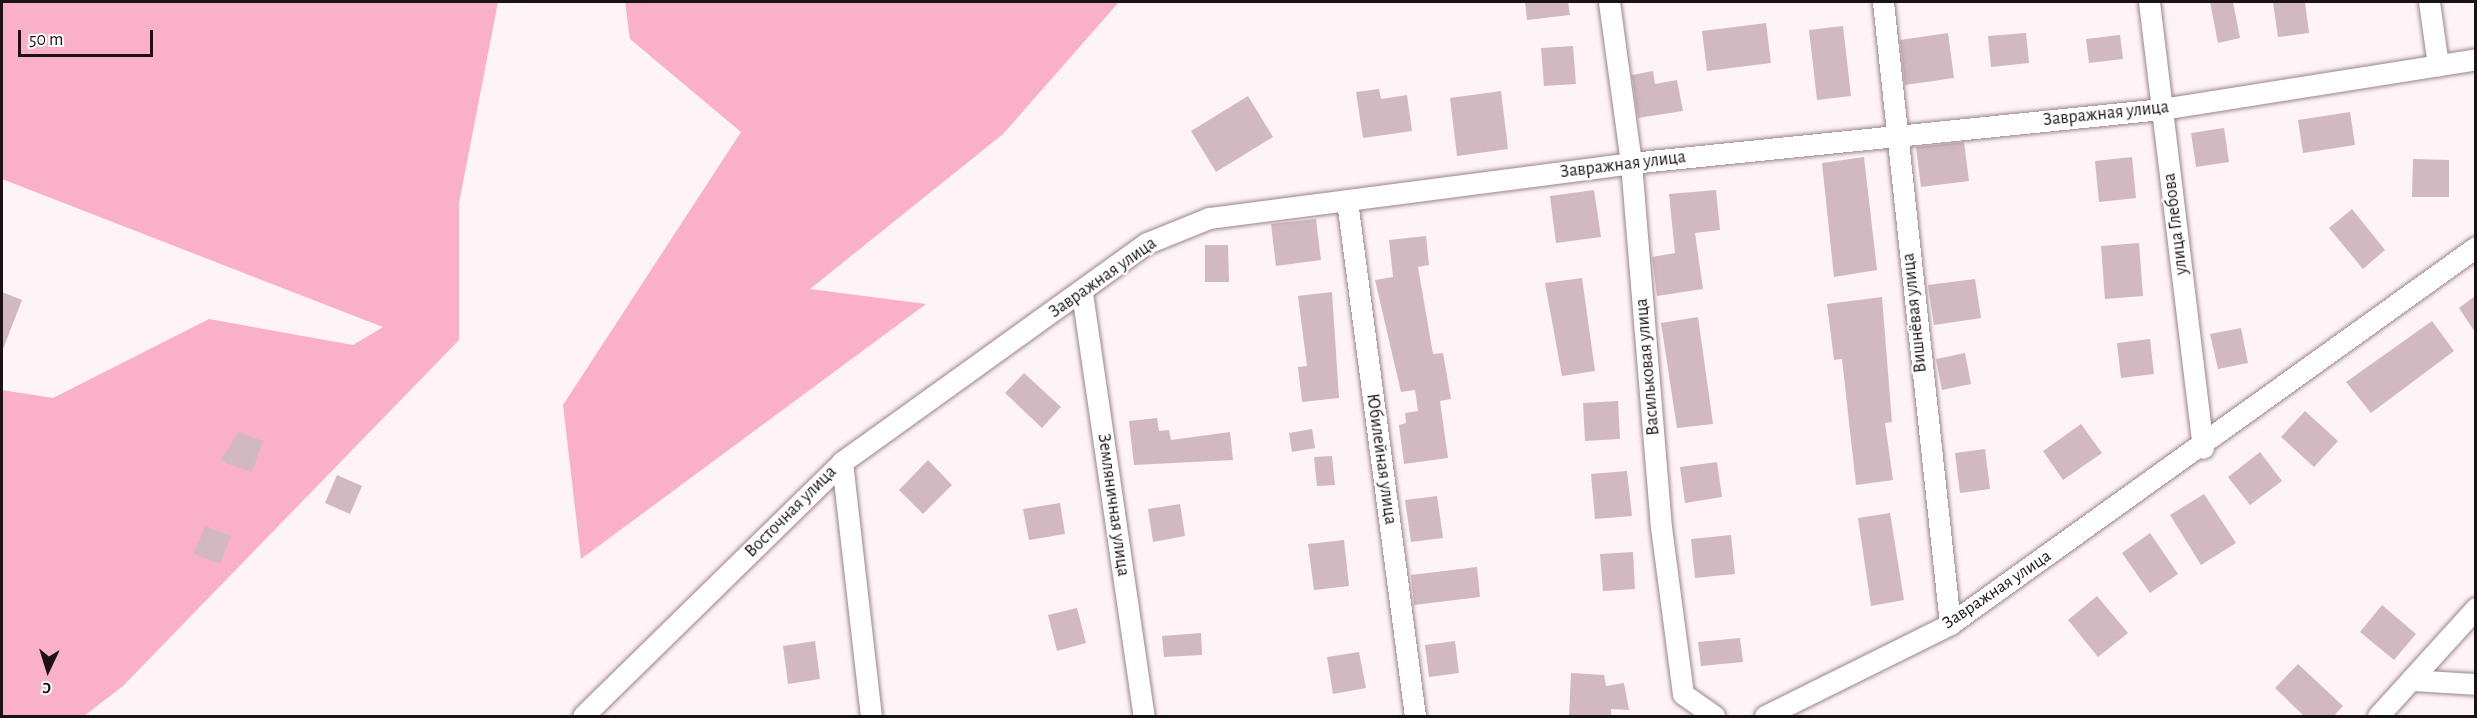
<!DOCTYPE html>
<meta charset="utf-8">
<style>
body{margin:0}
#map{position:relative;width:2477px;height:718px;overflow:hidden;background:#fef4f7;font-family:"Alegreya Sans",sans-serif}
div>[style]{position:absolute}
.forest>*{inset:0;background:#fab0c9}
.building>*{inset:0;background:#d2b8c0}
.roads{filter:drop-shadow(0 0 2px #9b838a) drop-shadow(0 0 2px #9b838a)}
.street>*{height:21px;margin:-10.5px;padding:0 10.5px;transform-origin:10.5px;border-radius:10.5px;background:#fff}
span{translate:-50% -50%;white-space:nowrap;text-align:center;line-height:1.15;-webkit-text-stroke:4.5px #fff;paint-order:stroke}
.street-label{font-size:18px;color:#1a1214}
.frame{position:absolute;inset:0;border:3px solid #1a1214;pointer-events:none}
.north{position:absolute;left:18px;top:640px;width:60px;height:60px;-webkit-text-stroke:4px #fff;paint-order:stroke;rotate:184deg;font-size:16px;font-weight:700;line-height:24px;text-align:center;color:#1a1214}
.north::after{content:'';display:block;margin:auto;width:21px;height:27px;background:#1a1214;clip-path:polygon(50% 0,100% 100%,50% 72%,0 100%)}
.scale{position:absolute;left:18px;top:30px;width:135px;height:27px;box-sizing:border-box;border:3px solid #1a1214;border-top:0;padding-left:8px;font-size:18px;line-height:21px;white-space:nowrap;color:#1a1214;-webkit-text-stroke:4px #fff;paint-order:stroke}
</style>
<div id="map">
<div class="forest">
<div style="clip-path:polygon(2px 2px,498px 2px,459px 203px,459px 340px,123px 686px,84px 716px,2px 716px,2px 390px,53px 398px,209px 319px,353px 345px,383px 327px,2px 179px)"></div>
<div style="clip-path:polygon(625px 2px,1119px 2px,1003px 134px,810px 289px,926px 304px,581px 559px,563px 405px,741px 132px,630px 39px)"></div>
</div>
<div class="building">
<div style="clip-path:polygon(1525px 2px,1568px 2px,1570px 15px,1527px 20px)"></div>
<div style="clip-path:polygon(2210px 2px,2233px 2px,2240px 38px,2218px 43px)"></div>
<div style="clip-path:polygon(2273px 2px,2305px 2px,2309px 33px,2278px 37px)"></div>
<div style="clip-path:polygon(1766px 23px,1771px 63px,1707px 71px,1702px 31px)"></div>
<div style="clip-path:polygon(1843px 26px,1851px 96px,1817px 100px,1809px 30px)"></div>
<div style="clip-path:polygon(1948px 33px,1954px 78px,1905px 85px,1900px 40px)"></div>
<div style="clip-path:polygon(2026px 33px,2029px 63px,1991px 67px,1988px 36px)"></div>
<div style="clip-path:polygon(2120px 35px,2123px 59px,2089px 63px,2086px 39px)"></div>
<div style="clip-path:polygon(1573px 46px,1576px 84px,1544px 86px,1541px 48px)"></div>
<div style="clip-path:polygon(1653px 71px,1655px 84px,1677px 80px,1683px 111px,1638px 118px,1632px 75px)"></div>
<div style="clip-path:polygon(1379px 89px,1381px 99px,1407px 95px,1412px 131px,1363px 138px,1356px 92px)"></div>
<div style="clip-path:polygon(1501px 91px,1508px 149px,1457px 156px,1450px 98px)"></div>
<div style="clip-path:polygon(1248px 96px,1273px 137px,1216px 172px,1191px 131px)"></div>
<div style="clip-path:polygon(2350px 112px,2355px 145px,2303px 153px,2298px 120px)"></div>
<div style="clip-path:polygon(2224px 128px,2229px 162px,2196px 167px,2191px 133px)"></div>
<div style="clip-path:polygon(1964px 142px,1969px 181px,1921px 187px,1916px 147px)"></div>
<div style="clip-path:polygon(1864px 157px,1877px 270px,1834px 277px,1822px 163px)"></div>
<div style="clip-path:polygon(2132px 157px,2136px 198px,2099px 202px,2095px 161px)"></div>
<div style="clip-path:polygon(2413px 159px,2449px 160px,2449px 197px,2412px 197px)"></div>
<div style="clip-path:polygon(1594px 190px,1601px 237px,1556px 243px,1550px 196px)"></div>
<div style="clip-path:polygon(1716px 190px,1720px 230px,1695px 233px,1703px 289px,1657px 296px,1652px 257px,1675px 253px,1669px 194px)"></div>
<div style="clip-path:polygon(2352px 209px,2385px 250px,2363px 269px,2329px 228px)"></div>
<div style="clip-path:polygon(1316px 219px,1321px 260px,1276px 266px,1271px 224px)"></div>
<div style="clip-path:polygon(1426px 236px,1429px 265px,1418px 267px,1433px 354px,1443px 353px,1451px 399px,1440px 401px,1448px 458px,1404px 464px,1399px 425px,1406px 423px,1405px 413px,1418px 411px,1415px 390px,1401px 392px,1375px 280px,1393px 277px,1389px 240px)"></div>
<div style="clip-path:polygon(2139px 243px,2143px 296px,2105px 299px,2101px 246px)"></div>
<div style="clip-path:polygon(1205px 245px,1228px 245px,1229px 282px,1205px 282px)"></div>
<div style="clip-path:polygon(1582px 278px,1595px 371px,1562px 376px,1545px 283px)"></div>
<div style="clip-path:polygon(1975px 279px,1981px 318px,1934px 325px,1928px 285px)"></div>
<div style="clip-path:polygon(2px 292px,22px 300px,3px 349px,2px 349px)"></div>
<div style="clip-path:polygon(1332px 292px,1339px 398px,1302px 402px,1298px 367px,1307px 366px,1298px 296px)"></div>
<div style="clip-path:polygon(2475px 296px,2475px 332px,2459px 308px)"></div>
<div style="clip-path:polygon(1882px 297px,1892px 422px,1885px 423px,1893px 480px,1856px 485px,1842px 359px,1834px 360px,1827px 304px)"></div>
<div style="clip-path:polygon(1698px 317px,1713px 424px,1677px 428px,1661px 323px)"></div>
<div style="clip-path:polygon(2432px 321px,2454px 351px,2371px 413px,2346px 382px)"></div>
<div style="clip-path:polygon(2241px 328px,2248px 363px,2218px 369px,2210px 334px)"></div>
<div style="clip-path:polygon(2150px 339px,2154px 374px,2121px 378px,2117px 343px)"></div>
<div style="clip-path:polygon(1965px 353px,1971px 384px,1942px 390px,1936px 359px)"></div>
<div style="clip-path:polygon(1024px 373px,1061px 407px,1042px 428px,1005px 393px)"></div>
<div style="clip-path:polygon(1618px 401px,1620px 439px,1585px 441px,1583px 403px)"></div>
<div style="clip-path:polygon(2305px 411px,2338px 441px,2314px 467px,2281px 437px)"></div>
<div style="clip-path:polygon(1157px 418px,1159px 431px,1169px 430px,1171px 440px,1230px 432px,1233px 460px,1134px 465px,1129px 421px)"></div>
<div style="clip-path:polygon(2081px 424px,2102px 453px,2063px 480px,2043px 451px)"></div>
<div style="clip-path:polygon(1312px 429px,1315px 448px,1292px 452px,1289px 433px)"></div>
<div style="clip-path:polygon(239px 432px,263px 441px,252px 472px,220px 461px)"></div>
<div style="clip-path:polygon(1985px 449px,1990px 489px,1960px 493px,1955px 453px)"></div>
<div style="clip-path:polygon(2260px 452px,2282px 481px,2250px 505px,2228px 477px)"></div>
<div style="clip-path:polygon(1332px 456px,1335px 485px,1317px 486px,1314px 457px)"></div>
<div style="clip-path:polygon(928px 460px,952px 485px,923px 514px,899px 490px)"></div>
<div style="clip-path:polygon(1717px 462px,1722px 497px,1685px 503px,1680px 467px)"></div>
<div style="clip-path:polygon(1627px 471px,1632px 516px,1595px 519px,1591px 474px)"></div>
<div style="clip-path:polygon(337px 475px,362px 486px,350px 514px,325px 503px)"></div>
<div style="clip-path:polygon(2204px 494px,2236px 543px,2201px 565px,2170px 515px)"></div>
<div style="clip-path:polygon(1437px 496px,1443px 538px,1411px 542px,1405px 500px)"></div>
<div style="clip-path:polygon(1060px 503px,1065px 534px,1029px 540px,1023px 509px)"></div>
<div style="clip-path:polygon(1180px 504px,1185px 536px,1153px 542px,1148px 509px)"></div>
<div style="clip-path:polygon(1890px 513px,1904px 600px,1871px 606px,1858px 518px)"></div>
<div style="clip-path:polygon(205px 526px,231px 536px,220px 564px,194px 554px)"></div>
<div style="clip-path:polygon(2150px 533px,2178px 574px,2150px 593px,2122px 553px)"></div>
<div style="clip-path:polygon(1731px 535px,1735px 574px,1695px 578px,1691px 539px)"></div>
<div style="clip-path:polygon(1344px 540px,1349px 586px,1314px 590px,1308px 544px)"></div>
<div style="clip-path:polygon(1633px 552px,1635px 589px,1603px 591px,1600px 554px)"></div>
<div style="clip-path:polygon(1477px 567px,1480px 597px,1414px 605px,1411px 575px)"></div>
<div style="clip-path:polygon(2097px 596px,2128px 633px,2098px 657px,2068px 620px)"></div>
<div style="clip-path:polygon(2382px 605px,2416px 634px,2394px 660px,2360px 632px)"></div>
<div style="clip-path:polygon(1077px 608px,1086px 643px,1057px 651px,1048px 615px)"></div>
<div style="clip-path:polygon(1201px 633px,1202px 655px,1164px 657px,1162px 636px)"></div>
<div style="clip-path:polygon(1740px 638px,1743px 662px,1701px 666px,1698px 642px)"></div>
<div style="clip-path:polygon(815px 641px,820px 679px,788px 684px,783px 646px)"></div>
<div style="clip-path:polygon(1455px 641px,1459px 673px,1429px 677px,1425px 645px)"></div>
<div style="clip-path:polygon(1359px 652px,1366px 688px,1333px 694px,1327px 657px)"></div>
<div style="clip-path:polygon(2298px 664px,2343px 706px,2333px 717px,2305px 717px,2275px 688px)"></div>
<div style="clip-path:polygon(1571px 673px,1604px 675px,1606px 686px,1624px 683px,1629px 710px,1611px 709px,1611px 717px,1569px 717px)"></div>
</div>
<div class="roads">
<div class="street">
<div style="left:1609px;top:2px;width:162px;rotate:82.2deg"></div>
<div style="left:1631px;top:163px;width:365px;rotate:85.3deg"></div>
<div style="left:1661px;top:527px;width:168px;rotate:82.5deg"></div>
<div style="left:1683px;top:694px;width:38px;rotate:35deg"></div>
<div style="left:1883px;top:2px;width:626px;rotate:83.85deg"></div>
<div style="left:2149px;top:2px;width:449px;rotate:83.1deg"></div>
<div style="left:2429px;top:2px;width:64px;rotate:81.9deg"></div>
<div style="left:1347px;top:201px;width:519px;rotate:82.48deg"></div>
<div style="left:1082px;top:293px;width:428px;rotate:81.7deg"></div>
<div style="left:842px;top:462px;width:256px;rotate:83.5deg"></div>
<div style="left:2411px;top:680px;width:65px;rotate:3.5deg"></div>
<div style="left:583px;top:716px;width:363px;rotate:-44.4deg"></div>
<div style="left:842px;top:462px;width:375px;rotate:-35.7deg"></div>
<div style="left:1147px;top:243px;width:67px;rotate:-22deg"></div>
<div style="left:1209px;top:218px;width:426px;rotate:-7.4deg"></div>
<div style="left:1631px;top:163px;width:534px;rotate:-5.81deg"></div>
<div style="left:2162px;top:109px;width:318px;rotate:-9deg"></div>
<div style="left:1765px;top:716px;width:207px;rotate:-26.4deg"></div>
<div style="left:1950px;top:624px;width:647px;rotate:-35.63deg"></div>
<div style="left:2378px;top:716px;width:146px;rotate:-47.8deg"></div>
</div>
</div>
<div class="street-label">
<span style="left:2106px;top:114px;rotate:-6deg">Завражная улица</span>
<span style="left:1623px;top:165px;rotate:-7deg">Завражная улица</span>
<span style="left:2176px;top:224px;rotate:-97deg">улица Глебова</span>
<span style="left:1103px;top:278px;rotate:-35deg">Завражная улица</span>
<span style="left:1915px;top:313px;rotate:-96deg">Вишнёвая улица</span>
<span style="left:1648px;top:367px;rotate:-95deg">Васильковая улица</span>
<span style="left:1381px;top:459px;rotate:82deg">Юбилейная улица</span>
<span style="left:1113px;top:505px;rotate:82deg">Земляничная улица</span>
<span style="left:791px;top:512px;rotate:-45deg">Восточная улица</span>
<span style="left:1997px;top:590px;rotate:-34deg">Завражная улица</span>
</div>
<div class="frame"></div>
<div class="north">С</div>
<div class="scale">50 m</div>
</div>
